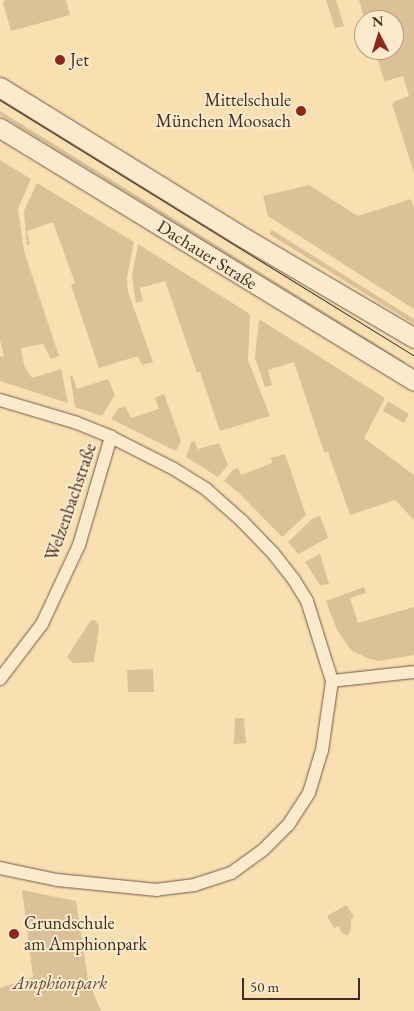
<!DOCTYPE html>
<meta charset="utf-8">
<style>
body{margin:0}
#map{position:relative;width:414px;height:1011px;overflow:hidden;background:#f9e0b0;font-family:"EB Garamond",serif}
div>[style]{position:absolute}
.green>*{inset:0;background:#dac198}
.roads{filter:drop-shadow(0 0 1px #715846) drop-shadow(0 0 1px #715846)}
.minor>*{height:12px;margin:-6px;padding:0 6px;transform-origin:6px;border-radius:6px;background:#fbebcc}
.secondary>*{height:19px;margin:-9.5px;padding:0 9.5px;transform-origin:9.5px;border-radius:9.5px;background:#fbebcc}
.tram>*{height:1px;margin:-0.5px;padding:0 0.5px;transform-origin:0.5px;border-radius:0.5px;background:#442b22}
.dots>*{width:14px;height:14px;translate:-50% -50%;box-sizing:border-box;border:2px solid #fbebcc;border-radius:50%}
span{translate:-50% -50%;white-space:nowrap;text-align:center;line-height:1.15;-webkit-text-stroke:4px #fbebcc;paint-order:stroke}
.poi-label{font-size:18px;color:#442b22}
.left{translate:0 -50%;text-align:left}
.right{translate:-100% -50%;text-align:right}
.street-label{font-size:18px;color:#442b22}
.park-label{font-size:18px;color:#62493a;font-style:italic}
.north{position:absolute;left:354px;top:10px;width:50px;height:50px;box-sizing:border-box;background:#fbebcc;border:1px solid #b29e88;border-radius:50%;rotate:355deg;font-size:14px;font-weight:700;line-height:20px;text-align:center;color:#442b22}
.north::after{content:'';display:block;margin:auto;width:18px;height:22px;background:#8f2418;clip-path:polygon(50% 0,100% 100%,50% 72%,0 100%)}
.scale{position:absolute;left:242px;top:978px;width:118px;height:22px;box-sizing:border-box;border:2px solid #442b22;border-top:0;padding-left:6px;font-size:15px;line-height:18px;white-space:nowrap;color:#442b22;-webkit-text-stroke:4px #fbebcc;paint-order:stroke}
</style>
<div id="map">
<div class="green">
<div style="clip-path:polygon(5px 0,66px 0,70px 15px,11px 31px,3px 3px)"></div>
<div style="clip-path:polygon(326px 0,336px 0,344px 26px,335px 28px)"></div>
<div style="clip-path:polygon(359px 0,414px 0,414px 173px,392px 104px,395px 101px,409px 96px,403px 76px,386px 81px,384px 80px,375px 50px,394px 50px,394px 20px,365px 20px)"></div>
<div style="clip-path:polygon(0 111px,57px 146px,405px 362px,402px 368px,315px 309px,0 115px)"></div>
<div style="clip-path:polygon(0 160px,31px 179px,18px 209px,24px 251px,59px 356px,51px 359px,43px 344px,21px 348px,24px 365px,32px 378px,61px 369px,68px 403px,0 381px,0 357px,4px 356px,0 340px)"></div>
<div style="clip-path:polygon(37px 183px,134px 242px,127px 277px,128px 292px,153px 362px,142px 365px,138px 356px,99px 368px,71px 285px,75px 283px,53px 222px,27px 231px,30px 244px,27px 245px,24px 211px)"></div>
<div style="clip-path:polygon(309px 185px,358px 216px,411px 199px,414px 208px,414px 309px,268px 216px,263px 196px)"></div>
<div style="clip-path:polygon(272px 230px,414px 319px,414px 324px,269px 234px)"></div>
<div style="clip-path:polygon(138px 244px,250px 314px,248px 360px,270px 416px,220px 431px,200px 372px,197px 373px,165px 281px,140px 288px,143px 301px,136px 303px,132px 277px)"></div>
<div style="clip-path:polygon(259px 319px,385px 398px,364px 438px,414px 475px,414px 520px,395px 500px,350px 515px,328px 452px,324px 452px,294px 362px,268px 370px,272px 385px,265px 387px,255px 358px)"></div>
<div style="clip-path:polygon(72px 375px,77px 389px,108px 379px,115px 395px,102px 416px,75px 407px,70px 376px)"></div>
<div style="clip-path:polygon(164px 394px,181px 441px,176px 451px,111px 419px,118px 409px,125px 406px,131px 418px,159px 409px,155px 398px)"></div>
<div style="clip-path:polygon(388px 401px,409px 414px,404px 423px,383px 411px)"></div>
<div style="clip-path:polygon(194px 441px,198px 449px,219px 443px,228px 465px,218px 477px,186px 457px,191px 442px)"></div>
<div style="clip-path:polygon(285px 454px,306px 515px,282px 537px,239px 493px,224px 481px,233px 470px,238px 468px,241px 475px,272px 463px,271px 458px)"></div>
<div style="clip-path:polygon(320px 516px,328px 538px,298px 554px,288px 542px,312px 519px)"></div>
<div style="clip-path:polygon(320px 554px,329px 584px,320px 585px,305px 562px)"></div>
<div style="clip-path:polygon(364px 587px,366px 593px,350px 598px,358px 623px,414px 607px,414px 655px,378px 661px,367px 658px,351px 650px,337px 630px,326px 601px)"></div>
<div style="clip-path:polygon(91px 620px,96px 621px,99px 626px,94px 662px,73px 663px,67px 657px)"></div>
<div style="clip-path:polygon(153px 669px,154px 692px,128px 692px,127px 670px)"></div>
<div style="clip-path:polygon(235px 718px,244px 718px,246px 743px,234px 744px)"></div>
<div style="clip-path:polygon(22px 890px,76px 901px,88px 980px,101px 1011px,0 1011px,0 988px,33px 977px)"></div>
<div style="clip-path:polygon(346px 905px,354px 916px,351px 919px,351px 930px,347px 936px,341px 932px,339px 926px,334px 928px,327px 916px)"></div>
</div>
<div class="roads">
<div class="minor">
<div style="left:0;top:400px;width:80px;rotate:16.6deg"></div>
<div style="left:77px;top:423px;width:37px;rotate:22deg"></div>
<div style="left:111px;top:437px;width:71px;rotate:26.9deg"></div>
<div style="left:174px;top:469px;width:38px;rotate:32deg"></div>
<div style="left:206px;top:489px;width:48px;rotate:41.6deg"></div>
<div style="left:242px;top:521px;width:45px;rotate:45.9deg"></div>
<div style="left:273px;top:553px;width:34px;rotate:52deg"></div>
<div style="left:294px;top:580px;width:25px;rotate:58deg"></div>
<div style="left:307px;top:601px;width:84px;rotate:72.6deg"></div>
<div style="left:332px;top:681px;width:70px;rotate:98.2deg"></div>
<div style="left:322px;top:750px;width:45px;rotate:106.8deg"></div>
<div style="left:309px;top:793px;width:38px;rotate:123deg"></div>
<div style="left:288px;top:825px;width:35px;rotate:135deg"></div>
<div style="left:263px;top:850px;width:39px;rotate:144deg"></div>
<div style="left:231px;top:873px;width:38px;rotate:162deg"></div>
<div style="left:195px;top:885px;width:38px;rotate:173deg"></div>
<div style="left:157px;top:890px;width:100px;rotate:-174.3deg"></div>
<div style="left:57px;top:880px;width:58px;rotate:-168.1deg"></div>
<div style="left:0;top:679px;width:69px;rotate:-52.6deg"></div>
<div style="left:42px;top:624px;width:87px;rotate:-64.9deg"></div>
<div style="left:79px;top:545px;width:113px;rotate:-73.5deg"></div>
<div style="left:332px;top:681px;width:82px;rotate:-6.3deg"></div>
</div>
<div class="secondary">
<div style="left:0;top:87px;width:278px;rotate:31.7deg"></div>
<div style="left:236px;top:233px;width:207px;rotate:30.5deg"></div>
<div style="left:0;top:128px;width:485px;rotate:31.4deg"></div>
</div>
</div>
<div class="tram">
<div style="left:0;top:100px;width:487px;rotate:31.7deg"></div>
</div>
<div class="dots">
<div style="left:60px;top:60px;background:#8f2418"></div>
<div style="left:301px;top:111px;background:#8f2418"></div>
<div style="left:14px;top:934px;background:#8f2418"></div>
</div>
<div class="poi-label">
<span class="left" style="left:70px;top:60px">Jet</span>
<span class="right" style="left:291px;top:111px">Mittelschule<br>München Moosach</span>
<span class="left" style="left:24px;top:934px">Grundschule<br>am Amphionpark</span>
</div>
<div class="street-label">
<span style="left:207px;top:255px;rotate:32deg">Dachauer Straße</span>
<span style="left:71px;top:502px;rotate:-71deg">Welzenbachstraße</span>
</div>
<div class="park-label">
<span style="left:60px;top:983px">Amphionpark</span>
</div>
<div class="north">N</div>
<div class="scale">50 m</div>
</div>
